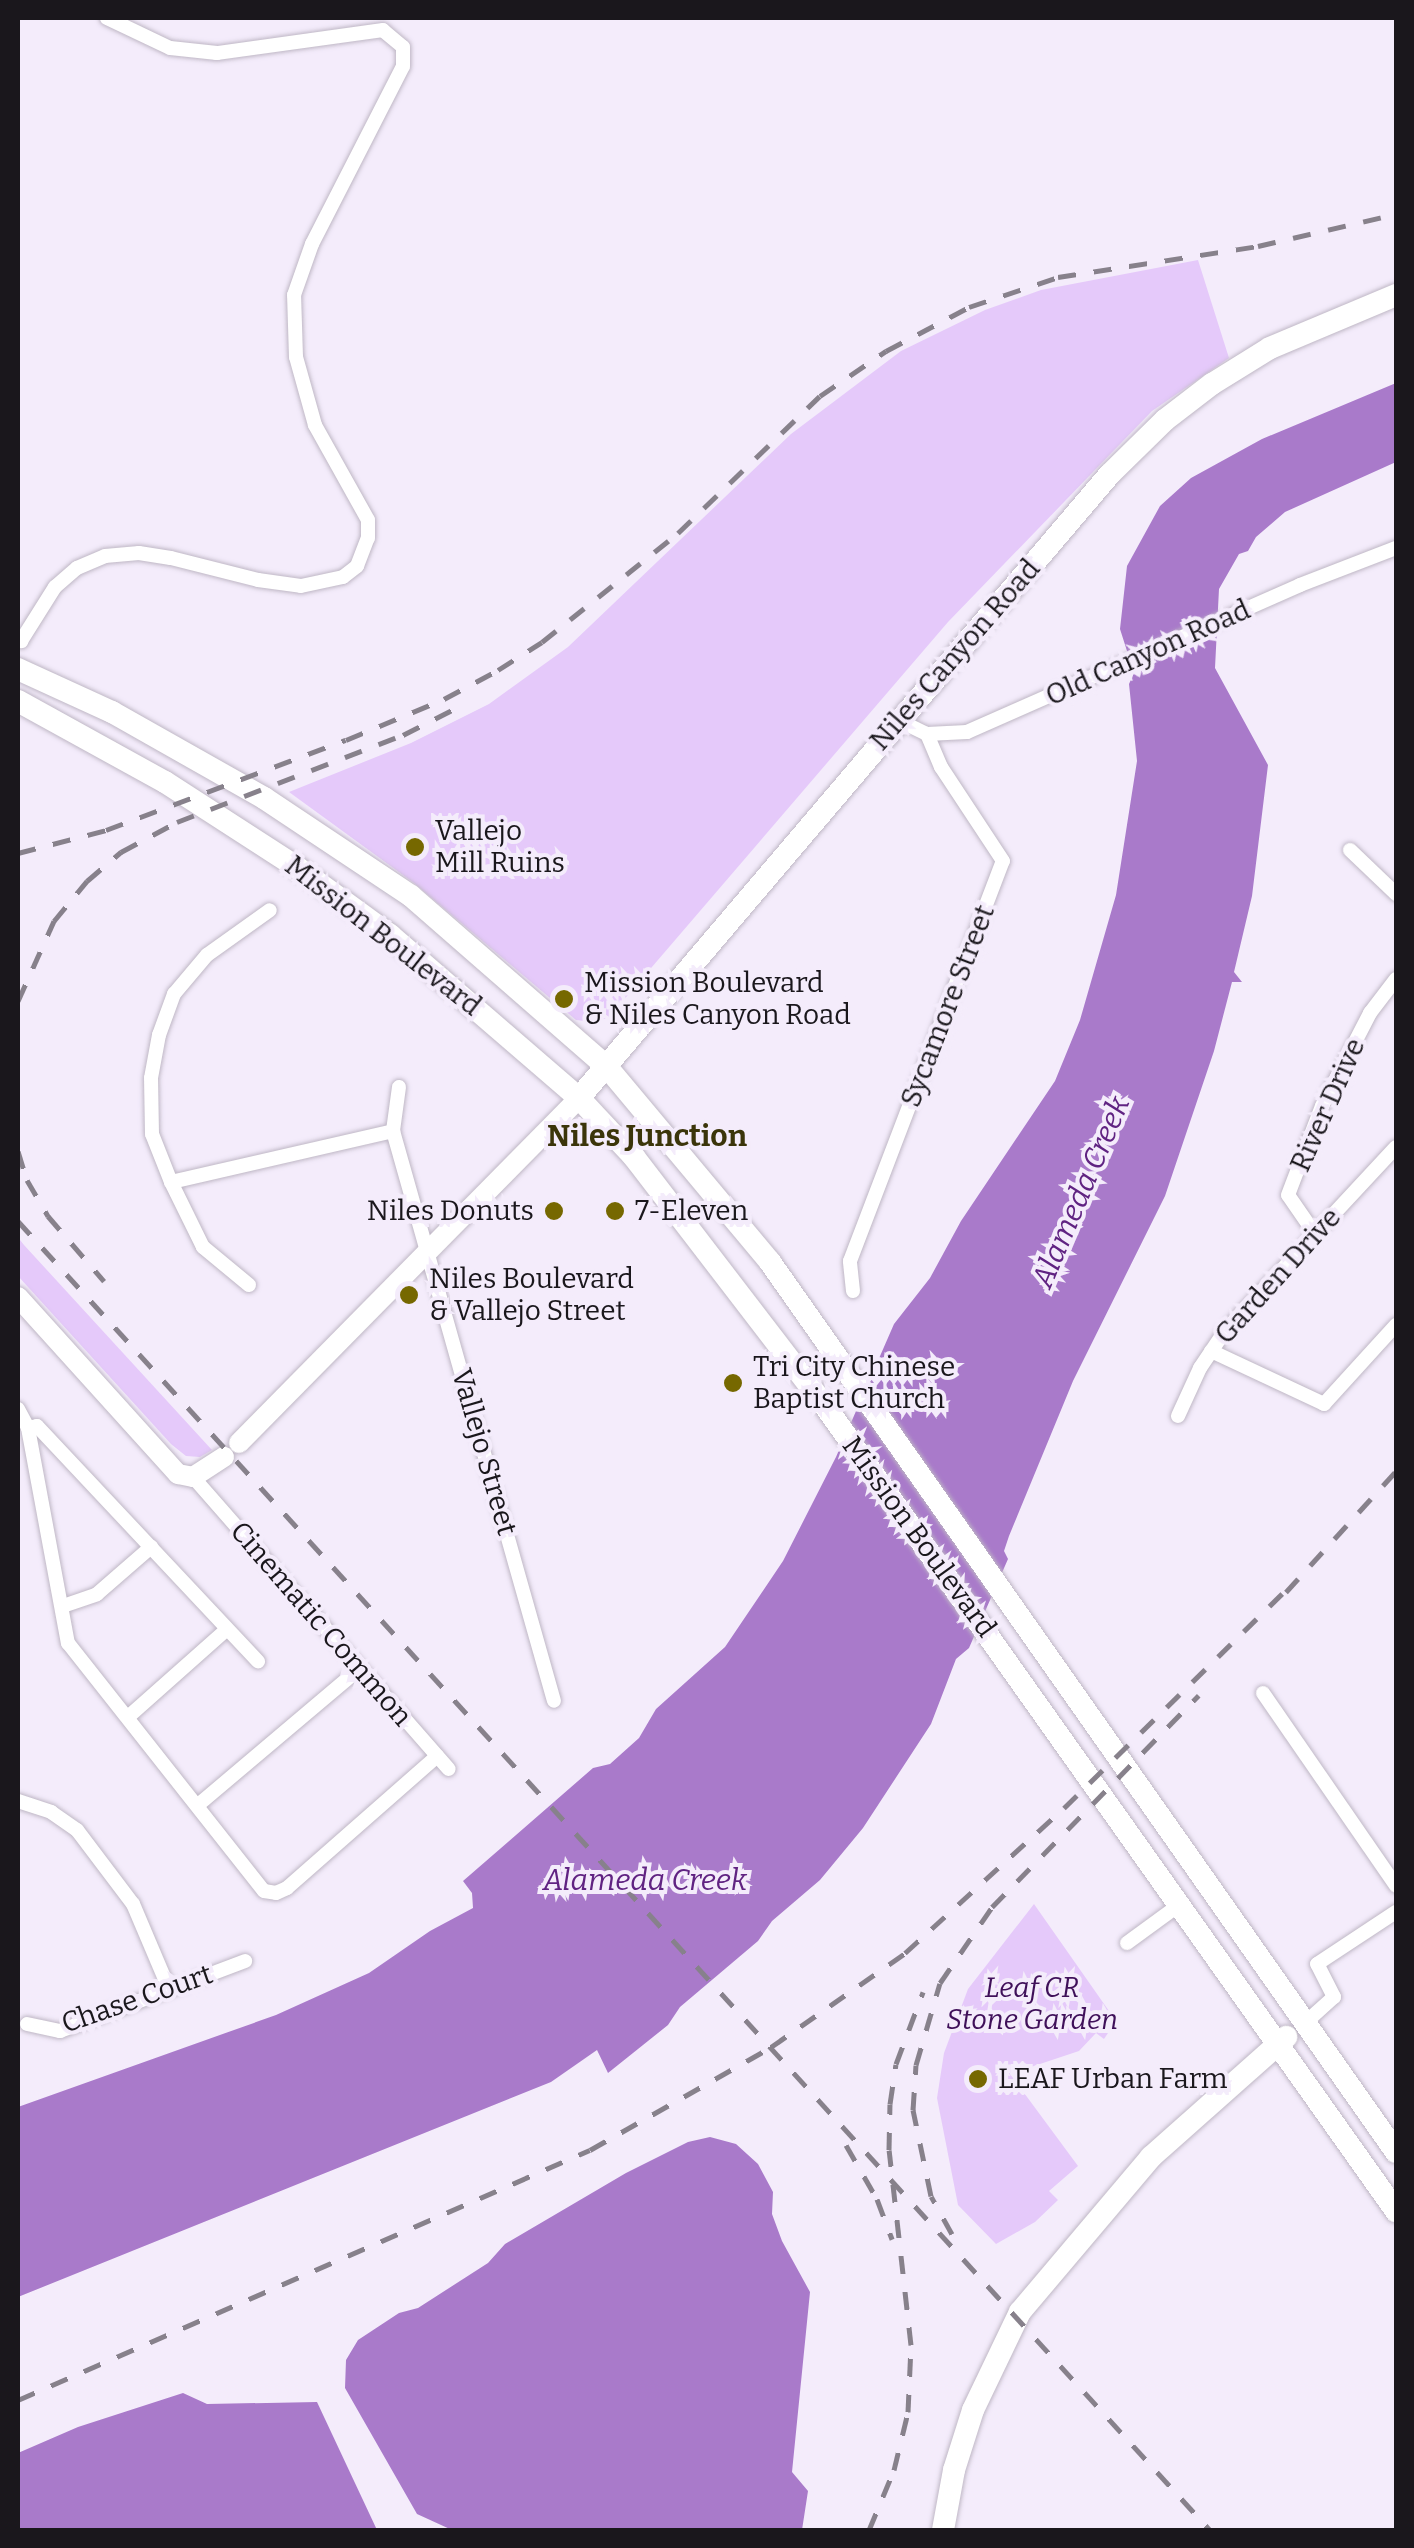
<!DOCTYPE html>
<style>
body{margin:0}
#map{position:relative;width:1414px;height:2548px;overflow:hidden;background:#f4ecfb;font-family:Bitter,serif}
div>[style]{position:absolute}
.green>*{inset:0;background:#e5c9fa}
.water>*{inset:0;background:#a97aca}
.roads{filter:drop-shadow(0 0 2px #bfb7c5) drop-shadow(0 0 2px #bfb7c5)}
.minor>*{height:14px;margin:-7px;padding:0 7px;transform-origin:7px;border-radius:7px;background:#fff}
.secondary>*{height:20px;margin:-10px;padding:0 10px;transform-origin:10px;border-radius:10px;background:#fff}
.primary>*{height:22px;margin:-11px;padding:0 11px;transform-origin:11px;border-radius:11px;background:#fff}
.rail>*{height:5px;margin-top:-2.5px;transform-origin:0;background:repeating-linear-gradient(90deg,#87818b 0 18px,transparent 0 36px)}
.dots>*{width:28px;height:28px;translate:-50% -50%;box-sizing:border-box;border:5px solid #f4ecfb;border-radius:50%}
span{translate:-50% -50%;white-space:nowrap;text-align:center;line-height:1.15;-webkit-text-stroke:8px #f4ecfb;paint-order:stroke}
.street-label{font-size:28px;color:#1a171c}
.poi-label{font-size:28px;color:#1a171c}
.left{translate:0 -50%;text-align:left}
.right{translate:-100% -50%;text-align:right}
.park-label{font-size:28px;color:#3f1059;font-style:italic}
.neighbourhood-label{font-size:30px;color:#3b350a;font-weight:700}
.water-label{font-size:30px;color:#602382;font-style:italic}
.frame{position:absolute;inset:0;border:20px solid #1a171c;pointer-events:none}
</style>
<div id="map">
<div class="green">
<div style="clip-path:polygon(1198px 260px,1229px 358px,1152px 411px,948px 622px,609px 1017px,595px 1022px,576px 1020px,414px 883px,289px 792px,411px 743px,489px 704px,568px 647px,791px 434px,901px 351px,985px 310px,1041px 290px)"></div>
<div style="clip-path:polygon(20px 1240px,24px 1245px,212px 1450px,200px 1457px,186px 1456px,171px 1444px,18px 1276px)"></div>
<div style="clip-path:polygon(1034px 1904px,1116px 2021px,1104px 2039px,1096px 2033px,1079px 2051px,1010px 2074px,1078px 2166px,1049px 2191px,1058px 2200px,1035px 2222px,996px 2244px,958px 2205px,937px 2098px,944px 2053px,968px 1989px)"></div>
</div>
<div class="water">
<div style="clip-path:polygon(1396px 383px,1396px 462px,1285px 512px,1256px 537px,1248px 551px,1239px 554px,1219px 589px,1215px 668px,1268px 765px,1252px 896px,1234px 972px,1242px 982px,1232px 982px,1214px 1051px,1165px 1196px,1073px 1381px,1009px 1536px,1004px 1551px,1008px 1559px,969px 1648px,956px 1659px,931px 1724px,863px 1828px,820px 1880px,772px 1921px,758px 1941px,680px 2007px,668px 2025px,608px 2073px,597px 2050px,551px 2082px,18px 2297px,18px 2107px,276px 2015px,369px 1973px,430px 1931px,473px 1908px,472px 1893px,463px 1881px,593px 1768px,610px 1764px,639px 1738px,656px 1709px,725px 1647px,783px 1561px,836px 1457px,894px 1324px,930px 1278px,961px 1221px,1055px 1081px,1080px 1020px,1116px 895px,1137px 761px,1129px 684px,1134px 673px,1120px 629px,1127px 566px,1160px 506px,1191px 478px,1262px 439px)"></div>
<div style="clip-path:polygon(710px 2137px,736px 2144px,758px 2164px,773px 2192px,772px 2214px,782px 2241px,810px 2292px,792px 2472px,808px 2491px,802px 2530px,452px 2530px,417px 2514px,345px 2388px,346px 2360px,358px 2340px,399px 2313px,418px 2308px,488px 2263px,505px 2244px,626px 2173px,688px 2142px)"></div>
<div style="clip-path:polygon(183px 2393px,207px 2404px,317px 2402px,377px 2530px,18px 2530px,18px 2453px,78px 2427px)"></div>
</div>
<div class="roads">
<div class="minor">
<div style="left:18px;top:639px;width:4px;rotate:34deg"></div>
<div style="left:21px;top:641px;width:64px;rotate:-57.8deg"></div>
<div style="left:55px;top:587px;width:29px;rotate:-41deg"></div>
<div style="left:77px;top:568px;width:30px;rotate:-23deg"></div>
<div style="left:105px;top:556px;width:34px;rotate:-5deg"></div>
<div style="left:139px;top:553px;width:32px;rotate:9deg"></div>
<div style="left:171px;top:558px;width:90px;rotate:14.2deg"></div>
<div style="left:258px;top:580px;width:43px;rotate:7.9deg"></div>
<div style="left:301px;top:586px;width:43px;rotate:-12.1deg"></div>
<div style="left:343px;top:577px;width:18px;rotate:-38deg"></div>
<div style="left:357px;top:566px;width:30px;rotate:-69deg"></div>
<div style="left:368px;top:538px;width:18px;rotate:-90deg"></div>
<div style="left:368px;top:520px;width:109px;rotate:-119.2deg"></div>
<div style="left:315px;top:425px;width:71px;rotate:-105.6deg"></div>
<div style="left:296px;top:357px;width:62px;rotate:-91.8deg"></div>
<div style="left:294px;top:295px;width:54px;rotate:-70.6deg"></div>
<div style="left:312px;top:244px;width:200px;rotate:-62.9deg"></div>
<div style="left:403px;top:66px;width:19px;rotate:-90deg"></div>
<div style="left:403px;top:47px;width:26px;rotate:-140deg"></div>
<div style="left:383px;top:30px;width:168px;rotate:172.1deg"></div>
<div style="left:217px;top:53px;width:47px;rotate:-173.9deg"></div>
<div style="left:170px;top:48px;width:70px;rotate:-154.5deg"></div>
<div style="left:898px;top:720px;width:32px;rotate:26deg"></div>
<div style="left:927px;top:734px;width:40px;rotate:-2.9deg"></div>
<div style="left:967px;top:732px;width:364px;rotate:-23.8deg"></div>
<div style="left:1300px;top:585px;width:103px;rotate:-21.1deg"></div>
<div style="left:1350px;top:850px;width:64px;rotate:43.7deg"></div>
<div style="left:399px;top:1087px;width:44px;rotate:97.8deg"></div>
<div style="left:393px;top:1131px;width:592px;rotate:74.23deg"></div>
<div style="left:171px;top:1182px;width:228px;rotate:-12.9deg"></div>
<div style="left:1315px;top:1234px;width:47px;rotate:-124.7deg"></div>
<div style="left:1288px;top:1195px;width:95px;rotate:-69.1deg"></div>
<div style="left:1322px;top:1106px;width:105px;rotate:-62.7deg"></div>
<div style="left:1370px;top:1013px;width:43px;rotate:-52.6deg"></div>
<div style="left:249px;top:1285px;width:60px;rotate:-140.4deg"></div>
<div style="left:203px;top:1247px;width:72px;rotate:-116.2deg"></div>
<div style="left:171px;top:1182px;width:52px;rotate:-111.6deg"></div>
<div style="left:152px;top:1134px;width:56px;rotate:-91deg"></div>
<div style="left:151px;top:1078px;width:44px;rotate:-79.5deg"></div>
<div style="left:159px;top:1035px;width:44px;rotate:-69.9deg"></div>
<div style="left:174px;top:994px;width:51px;rotate:-49.8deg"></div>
<div style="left:207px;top:955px;width:77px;rotate:-35.5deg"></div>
<div style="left:853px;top:1291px;width:30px;rotate:-96deg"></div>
<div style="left:850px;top:1261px;width:428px;rotate:-69.1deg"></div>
<div style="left:1003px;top:861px;width:113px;rotate:-123.4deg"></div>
<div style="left:941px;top:767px;width:36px;rotate:-113deg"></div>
<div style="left:1211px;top:1351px;width:125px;rotate:25.1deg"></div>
<div style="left:1324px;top:1404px;width:107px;rotate:-47.7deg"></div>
<div style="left:18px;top:1409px;width:21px;rotate:62deg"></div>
<div style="left:28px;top:1428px;width:219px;rotate:79.5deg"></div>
<div style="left:68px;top:1643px;width:316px;rotate:51.7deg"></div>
<div style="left:264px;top:1891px;width:12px;rotate:9deg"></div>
<div style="left:276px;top:1893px;width:12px;rotate:-24deg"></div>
<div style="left:287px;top:1888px;width:200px;rotate:-41.3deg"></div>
<div style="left:1178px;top:1416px;width:53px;rotate:-65.4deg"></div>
<div style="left:1200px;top:1368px;width:45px;rotate:-56deg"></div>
<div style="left:1225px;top:1331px;width:251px;rotate:-47.1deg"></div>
<div style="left:28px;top:1428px;width:9px;rotate:-13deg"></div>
<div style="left:37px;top:1426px;width:323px;rotate:46.8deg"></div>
<div style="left:193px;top:1477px;width:388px;rotate:48.8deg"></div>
<div style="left:63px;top:1606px;width:36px;rotate:-19deg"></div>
<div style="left:97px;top:1594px;width:72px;rotate:-41deg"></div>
<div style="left:1263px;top:1693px;width:234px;rotate:55.4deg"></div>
<div style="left:128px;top:1717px;width:132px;rotate:-41.6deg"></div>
<div style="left:18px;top:1801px;width:35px;rotate:18deg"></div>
<div style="left:51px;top:1812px;width:32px;rotate:35deg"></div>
<div style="left:77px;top:1830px;width:93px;rotate:52.9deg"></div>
<div style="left:133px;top:1904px;width:92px;rotate:67deg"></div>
<div style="left:198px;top:1805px;width:209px;rotate:-40.2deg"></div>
<div style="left:1127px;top:1943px;width:64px;rotate:-36.2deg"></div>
<div style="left:1305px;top:2023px;width:39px;rotate:-42deg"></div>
<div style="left:1334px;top:1997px;width:37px;rotate:-117deg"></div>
<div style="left:1317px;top:1964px;width:95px;rotate:-33.4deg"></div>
<div style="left:27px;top:2024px;width:34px;rotate:12deg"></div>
<div style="left:60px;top:2031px;width:198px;rotate:-20.7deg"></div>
</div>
<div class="secondary">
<div style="left:18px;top:1297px;width:239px;rotate:47.9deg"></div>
<div style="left:178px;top:1474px;width:15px;rotate:11deg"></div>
<div style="left:193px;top:1477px;width:37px;rotate:-33deg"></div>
<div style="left:239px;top:1443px;width:484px;rotate:-45.4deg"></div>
</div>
<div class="primary">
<div style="left:18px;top:669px;width:103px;rotate:24.6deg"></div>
<div style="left:112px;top:712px;width:175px;rotate:29.5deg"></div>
<div style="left:264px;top:798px;width:177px;rotate:33.7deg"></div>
<div style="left:411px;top:896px;width:260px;rotate:41.1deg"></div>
<div style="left:607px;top:1067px;width:254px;rotate:50.1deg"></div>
<div style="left:770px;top:1262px;width:1088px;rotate:54.88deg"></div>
<div style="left:18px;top:701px;width:168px;rotate:28.9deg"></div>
<div style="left:165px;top:782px;width:158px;rotate:32.9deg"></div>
<div style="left:298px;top:868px;width:114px;rotate:36.1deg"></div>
<div style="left:390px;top:935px;width:250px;rotate:40.8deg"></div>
<div style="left:579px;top:1098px;width:81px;rotate:47deg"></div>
<div style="left:634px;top:1157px;width:310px;rotate:52.5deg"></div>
<div style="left:823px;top:1403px;width:991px;rotate:54.66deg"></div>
<div style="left:579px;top:1098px;width:818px;rotate:-49.61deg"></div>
<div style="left:1109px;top:475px;width:78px;rotate:-44.5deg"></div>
<div style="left:1165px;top:420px;width:59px;rotate:-37.5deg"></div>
<div style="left:1212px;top:384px;width:68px;rotate:-31.8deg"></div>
<div style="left:1270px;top:348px;width:137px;rotate:-22.8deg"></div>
<div style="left:943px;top:2530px;width:61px;rotate:-79.6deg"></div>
<div style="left:954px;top:2470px;width:63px;rotate:-72.4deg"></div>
<div style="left:973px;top:2410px;width:109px;rotate:-64.4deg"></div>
<div style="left:1020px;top:2312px;width:203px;rotate:-49.8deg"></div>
<div style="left:1151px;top:2157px;width:181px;rotate:-41.6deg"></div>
</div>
</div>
<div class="rail">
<div style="left:18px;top:853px;width:91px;rotate:-14.6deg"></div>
<div style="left:106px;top:830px;width:256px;rotate:-20.6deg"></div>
<div style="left:346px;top:740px;width:106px;rotate:-22.7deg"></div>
<div style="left:444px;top:699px;width:61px;rotate:-28.2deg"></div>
<div style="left:498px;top:670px;width:52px;rotate:-32.5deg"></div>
<div style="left:542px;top:642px;width:174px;rotate:-38.7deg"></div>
<div style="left:678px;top:533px;width:197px;rotate:-44deg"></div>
<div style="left:820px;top:396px;width:80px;rotate:-34.3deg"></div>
<div style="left:886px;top:351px;width:94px;rotate:-27.9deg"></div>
<div style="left:969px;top:307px;width:94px;rotate:-18.6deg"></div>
<div style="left:1058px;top:277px;width:202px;rotate:-8.8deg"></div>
<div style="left:1258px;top:246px;width:142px;rotate:-13.1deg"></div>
<div style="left:18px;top:1001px;width:88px;rotate:-65.8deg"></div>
<div style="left:54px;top:921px;width:52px;rotate:-50.5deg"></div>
<div style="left:87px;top:881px;width:45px;rotate:-40.5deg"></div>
<div style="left:121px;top:852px;width:64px;rotate:-28.2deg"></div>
<div style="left:177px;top:822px;width:242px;rotate:-21.1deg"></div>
<div style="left:403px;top:735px;width:64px;rotate:-27deg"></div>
<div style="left:18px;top:1151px;width:30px;rotate:73deg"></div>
<div style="left:27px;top:1180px;width:42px;rotate:59.7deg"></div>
<div style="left:48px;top:1216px;width:86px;rotate:49.3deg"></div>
<div style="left:18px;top:1221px;width:1770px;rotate:47.68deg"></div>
<div style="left:1286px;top:1592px;width:164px;rotate:-47.7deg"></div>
<div style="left:846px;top:2145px;width:62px;rotate:60.1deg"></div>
<div style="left:877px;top:2199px;width:43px;rotate:69.4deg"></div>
<div style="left:952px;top:2234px;width:43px;rotate:-118.9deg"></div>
<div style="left:931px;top:2196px;width:88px;rotate:-101.8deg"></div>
<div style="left:913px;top:2110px;width:45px;rotate:-86.2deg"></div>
<div style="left:916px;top:2065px;width:85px;rotate:-73.7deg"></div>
<div style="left:940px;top:1983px;width:92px;rotate:-55.6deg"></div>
<div style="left:992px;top:1907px;width:296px;rotate:-45.7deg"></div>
<div style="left:18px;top:2400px;width:624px;rotate:-23.61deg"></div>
<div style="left:590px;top:2150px;width:208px;rotate:-29.6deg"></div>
<div style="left:771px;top:2047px;width:164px;rotate:-35deg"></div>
<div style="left:905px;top:1953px;width:215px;rotate:-42.4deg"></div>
<div style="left:1064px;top:1808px;width:324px;rotate:-44.5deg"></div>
<div style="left:869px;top:2530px;width:65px;rotate:-67.4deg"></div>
<div style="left:894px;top:2470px;width:60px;rotate:-76.4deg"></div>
<div style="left:908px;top:2412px;width:67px;rotate:-87.4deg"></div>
<div style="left:911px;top:2345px;width:196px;rotate:-96.4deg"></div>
<div style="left:889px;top:2150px;width:46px;rotate:-88.8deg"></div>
<div style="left:890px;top:2104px;width:40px;rotate:-81.5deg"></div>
<div style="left:896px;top:2064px;width:77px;rotate:-69.4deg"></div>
</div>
<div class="dots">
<div style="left:415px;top:847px;background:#766800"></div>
<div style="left:564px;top:999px;background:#766800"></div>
<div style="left:554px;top:1211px;background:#766800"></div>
<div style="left:615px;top:1211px;background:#766800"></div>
<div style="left:409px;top:1295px;background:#766800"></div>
<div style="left:733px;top:1383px;background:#766800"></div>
<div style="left:978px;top:2079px;background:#766800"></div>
</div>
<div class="street-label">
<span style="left:1148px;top:653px;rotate:-24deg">Old Canyon Road</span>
<span style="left:955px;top:655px;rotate:-49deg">Niles Canyon Road</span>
<span style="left:383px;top:936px;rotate:38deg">Mission Boulevard</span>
<span style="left:948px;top:1006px;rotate:-69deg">Sycamore Street</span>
<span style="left:1328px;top:1105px;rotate:-66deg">River Drive</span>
<span style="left:1278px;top:1276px;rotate:-48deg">Garden Drive</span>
<span style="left:484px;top:1452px;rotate:74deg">Vallejo Street</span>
<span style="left:919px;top:1537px;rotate:54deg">Mission Boulevard</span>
<span style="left:321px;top:1624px;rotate:49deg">Cinematic Common</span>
<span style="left:137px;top:1999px;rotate:-19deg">Chase Court</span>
</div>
<div class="poi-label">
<span class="left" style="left:435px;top:847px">Vallejo<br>Mill Ruins</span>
<span class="left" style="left:584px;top:999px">Mission Boulevard<br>&amp; Niles Canyon Road</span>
<span class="right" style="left:534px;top:1211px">Niles Donuts</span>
<span class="left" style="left:635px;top:1211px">7-Eleven</span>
<span class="left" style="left:429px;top:1295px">Niles Boulevard<br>&amp; Vallejo Street</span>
<span class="left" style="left:753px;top:1383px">Tri City Chinese<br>Baptist Church</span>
<span class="left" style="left:998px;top:2079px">LEAF Urban Farm</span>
</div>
<div class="park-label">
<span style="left:1032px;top:2004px">Leaf CR<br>Stone Garden</span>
</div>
<div class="neighbourhood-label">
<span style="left:647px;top:1136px">Niles Junction</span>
</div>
<div class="water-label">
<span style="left:1081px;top:1192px;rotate:-67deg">Alameda Creek</span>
<span style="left:645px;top:1880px">Alameda Creek</span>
</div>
<div class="frame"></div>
</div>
